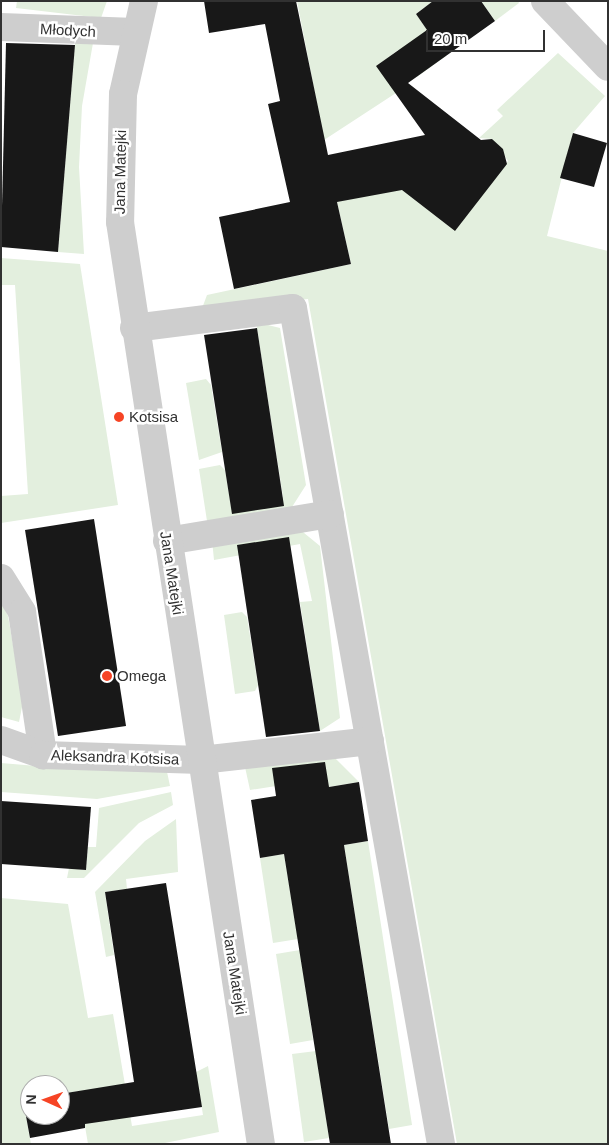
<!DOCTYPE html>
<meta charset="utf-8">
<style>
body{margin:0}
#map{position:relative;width:609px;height:1145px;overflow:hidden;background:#fff;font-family:Helvetica,sans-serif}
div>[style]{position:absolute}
.green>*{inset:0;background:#e3efde}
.building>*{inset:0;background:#181818}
.minor>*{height:28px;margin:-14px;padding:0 14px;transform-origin:14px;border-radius:14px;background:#cecece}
.tertiary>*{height:28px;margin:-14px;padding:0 14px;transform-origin:14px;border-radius:14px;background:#cecece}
.dots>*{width:14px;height:14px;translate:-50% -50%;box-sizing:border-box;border:2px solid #fff;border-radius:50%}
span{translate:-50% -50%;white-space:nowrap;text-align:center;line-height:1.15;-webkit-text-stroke:5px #fff;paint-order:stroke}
.street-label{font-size:15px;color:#313131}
.poi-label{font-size:15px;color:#313131}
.left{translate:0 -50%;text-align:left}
.frame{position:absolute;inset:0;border:2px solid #313131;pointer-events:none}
.north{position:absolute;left:20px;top:1075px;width:50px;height:50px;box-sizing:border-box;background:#fff;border:1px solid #adadad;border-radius:50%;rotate:272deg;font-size:14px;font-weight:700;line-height:20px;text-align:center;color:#313131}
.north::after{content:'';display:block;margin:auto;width:18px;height:22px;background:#f64425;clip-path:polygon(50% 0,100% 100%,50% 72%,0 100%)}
.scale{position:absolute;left:426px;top:30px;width:119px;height:22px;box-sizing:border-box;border:2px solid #313131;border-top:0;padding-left:6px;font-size:15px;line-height:18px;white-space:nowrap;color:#313131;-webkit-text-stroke:4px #fff;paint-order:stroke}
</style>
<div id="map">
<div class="green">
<div style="clip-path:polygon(17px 1px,107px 1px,101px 18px,16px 8px)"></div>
<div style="clip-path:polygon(297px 1px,433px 1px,416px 14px,446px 56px,417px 77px,398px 50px,377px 66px,396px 93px,324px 140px)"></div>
<div style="clip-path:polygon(481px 1px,518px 1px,519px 3px,495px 21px)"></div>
<div style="clip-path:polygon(75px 42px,93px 43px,82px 106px,79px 167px,84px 254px,58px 252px)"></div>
<div style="clip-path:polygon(558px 53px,605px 96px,573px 133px,547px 236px,608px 251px,608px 1144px,457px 1144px,308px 299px,201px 311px,207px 295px,351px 264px,337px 202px,405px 184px,458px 226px,508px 161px,492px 139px,479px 138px,503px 116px,497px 110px)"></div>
<div style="clip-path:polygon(1px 258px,80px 264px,118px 505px,1px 523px,1px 496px,28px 494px,15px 285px,1px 285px)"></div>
<div style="clip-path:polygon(256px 322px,280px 328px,306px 485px,292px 507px,207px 521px,199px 469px,220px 465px,225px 470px,231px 506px,283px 497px)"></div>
<div style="clip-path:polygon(206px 379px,211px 385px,222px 452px,199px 460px,186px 383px)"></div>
<div style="clip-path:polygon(298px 528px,320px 546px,340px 718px,320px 731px,300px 602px,312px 601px,300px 544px,214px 560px,212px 540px)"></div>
<div style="clip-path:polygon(1px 600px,8px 616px,23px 702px,19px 722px,1px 717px)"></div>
<div style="clip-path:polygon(242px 612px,247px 617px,258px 685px,255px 691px,235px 694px,224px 615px)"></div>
<div style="clip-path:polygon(331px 754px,359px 782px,317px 789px,314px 780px,250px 790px,245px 767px)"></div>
<div style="clip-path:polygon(1px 763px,60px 768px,166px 767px,170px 786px,97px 799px,1px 792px)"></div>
<div style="clip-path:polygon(171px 792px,173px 805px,139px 823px,84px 878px,67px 878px,69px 868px,86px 870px,88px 847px,96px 847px,99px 808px)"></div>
<div style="clip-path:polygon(176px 819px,178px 872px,126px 879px,127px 889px,105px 892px,114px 955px,106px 957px,95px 892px,145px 841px)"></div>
<div style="clip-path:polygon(368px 841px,412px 1125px,389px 1129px,344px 845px)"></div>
<div style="clip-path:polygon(284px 854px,298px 939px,273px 943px,260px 858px)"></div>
<div style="clip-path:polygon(1px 898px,68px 904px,88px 1018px,113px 1014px,132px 1126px,203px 1115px,196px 1072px,208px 1066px,219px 1132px,160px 1144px,88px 1144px,79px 1091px,60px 1094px,60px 1085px,30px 1085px,30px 1099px,23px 1100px,31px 1144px,1px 1144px)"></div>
<div style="clip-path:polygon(300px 950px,313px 1040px,290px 1044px,276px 954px)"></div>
<div style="clip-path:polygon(316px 1051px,329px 1138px,304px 1142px,292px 1054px)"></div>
</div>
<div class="building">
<div style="clip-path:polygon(204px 1px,296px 1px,328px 155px,425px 135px,376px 66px,427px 30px,416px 14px,433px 1px,481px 1px,495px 21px,408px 83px,481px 140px,492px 139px,503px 149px,507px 164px,455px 231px,402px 190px,337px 202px,351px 264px,234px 289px,219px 217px,290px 202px,268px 104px,280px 101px,265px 24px,209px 33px)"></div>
<div style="clip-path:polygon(6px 43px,75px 45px,58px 252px,1px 247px)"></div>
<div style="clip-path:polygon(573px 133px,607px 143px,594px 187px,560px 178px)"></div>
<div style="clip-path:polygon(257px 328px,284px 506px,232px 514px,204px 335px)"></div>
<div style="clip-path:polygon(94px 519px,126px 726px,58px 736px,25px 530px)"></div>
<div style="clip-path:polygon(289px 537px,320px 731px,266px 737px,237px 545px)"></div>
<div style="clip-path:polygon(325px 762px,329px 787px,359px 782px,368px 841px,344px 845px,391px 1144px,330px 1144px,284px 854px,260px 858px,251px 800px,276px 796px,272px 768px)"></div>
<div style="clip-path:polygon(1px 801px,91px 807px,86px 870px,1px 864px)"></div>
<div style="clip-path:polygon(166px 883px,202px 1107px,85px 1124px,85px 1128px,30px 1138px,23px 1100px,30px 1099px,30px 1115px,60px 1115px,60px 1094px,134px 1082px,105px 892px)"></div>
</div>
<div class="minor">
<div style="left:545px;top:1px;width:91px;rotate:46.3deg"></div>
<div style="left:1px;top:27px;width:134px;rotate:2.1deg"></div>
<div style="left:134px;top:328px;width:160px;rotate:-7.2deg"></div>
<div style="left:293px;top:308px;width:849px;rotate:79.96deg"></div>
<div style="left:167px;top:541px;width:165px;rotate:-9.4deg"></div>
<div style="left:1px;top:578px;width:40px;rotate:58deg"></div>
<div style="left:22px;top:612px;width:145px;rotate:81.6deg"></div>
<div style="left:1px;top:740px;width:45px;rotate:19.7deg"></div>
<div style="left:43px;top:755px;width:158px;rotate:1.8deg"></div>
<div style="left:201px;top:760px;width:170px;rotate:-6.4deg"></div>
</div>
<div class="tertiary">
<div style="left:144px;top:1px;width:95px;rotate:102.7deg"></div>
<div style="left:123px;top:94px;width:128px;rotate:91.3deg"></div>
<div style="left:120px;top:222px;width:933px;rotate:81.31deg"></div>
</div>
<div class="dots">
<div style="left:119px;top:417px;background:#f64425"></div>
<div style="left:107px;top:676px;background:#f64425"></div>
</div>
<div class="street-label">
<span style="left:68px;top:30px;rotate:3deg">Młodych</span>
<span style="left:120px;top:172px;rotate:-89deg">Jana Matejki</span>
<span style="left:172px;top:573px;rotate:81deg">Jana Matejki</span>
<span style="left:115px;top:757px;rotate:2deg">Aleksandra Kotsisa</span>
<span style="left:235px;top:973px;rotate:81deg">Jana Matejki</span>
</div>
<div class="poi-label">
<span class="left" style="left:129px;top:417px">Kotsisa</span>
<span class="left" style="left:117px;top:676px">Omega</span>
</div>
<div class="frame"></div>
<div class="north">N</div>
<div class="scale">20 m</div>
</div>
